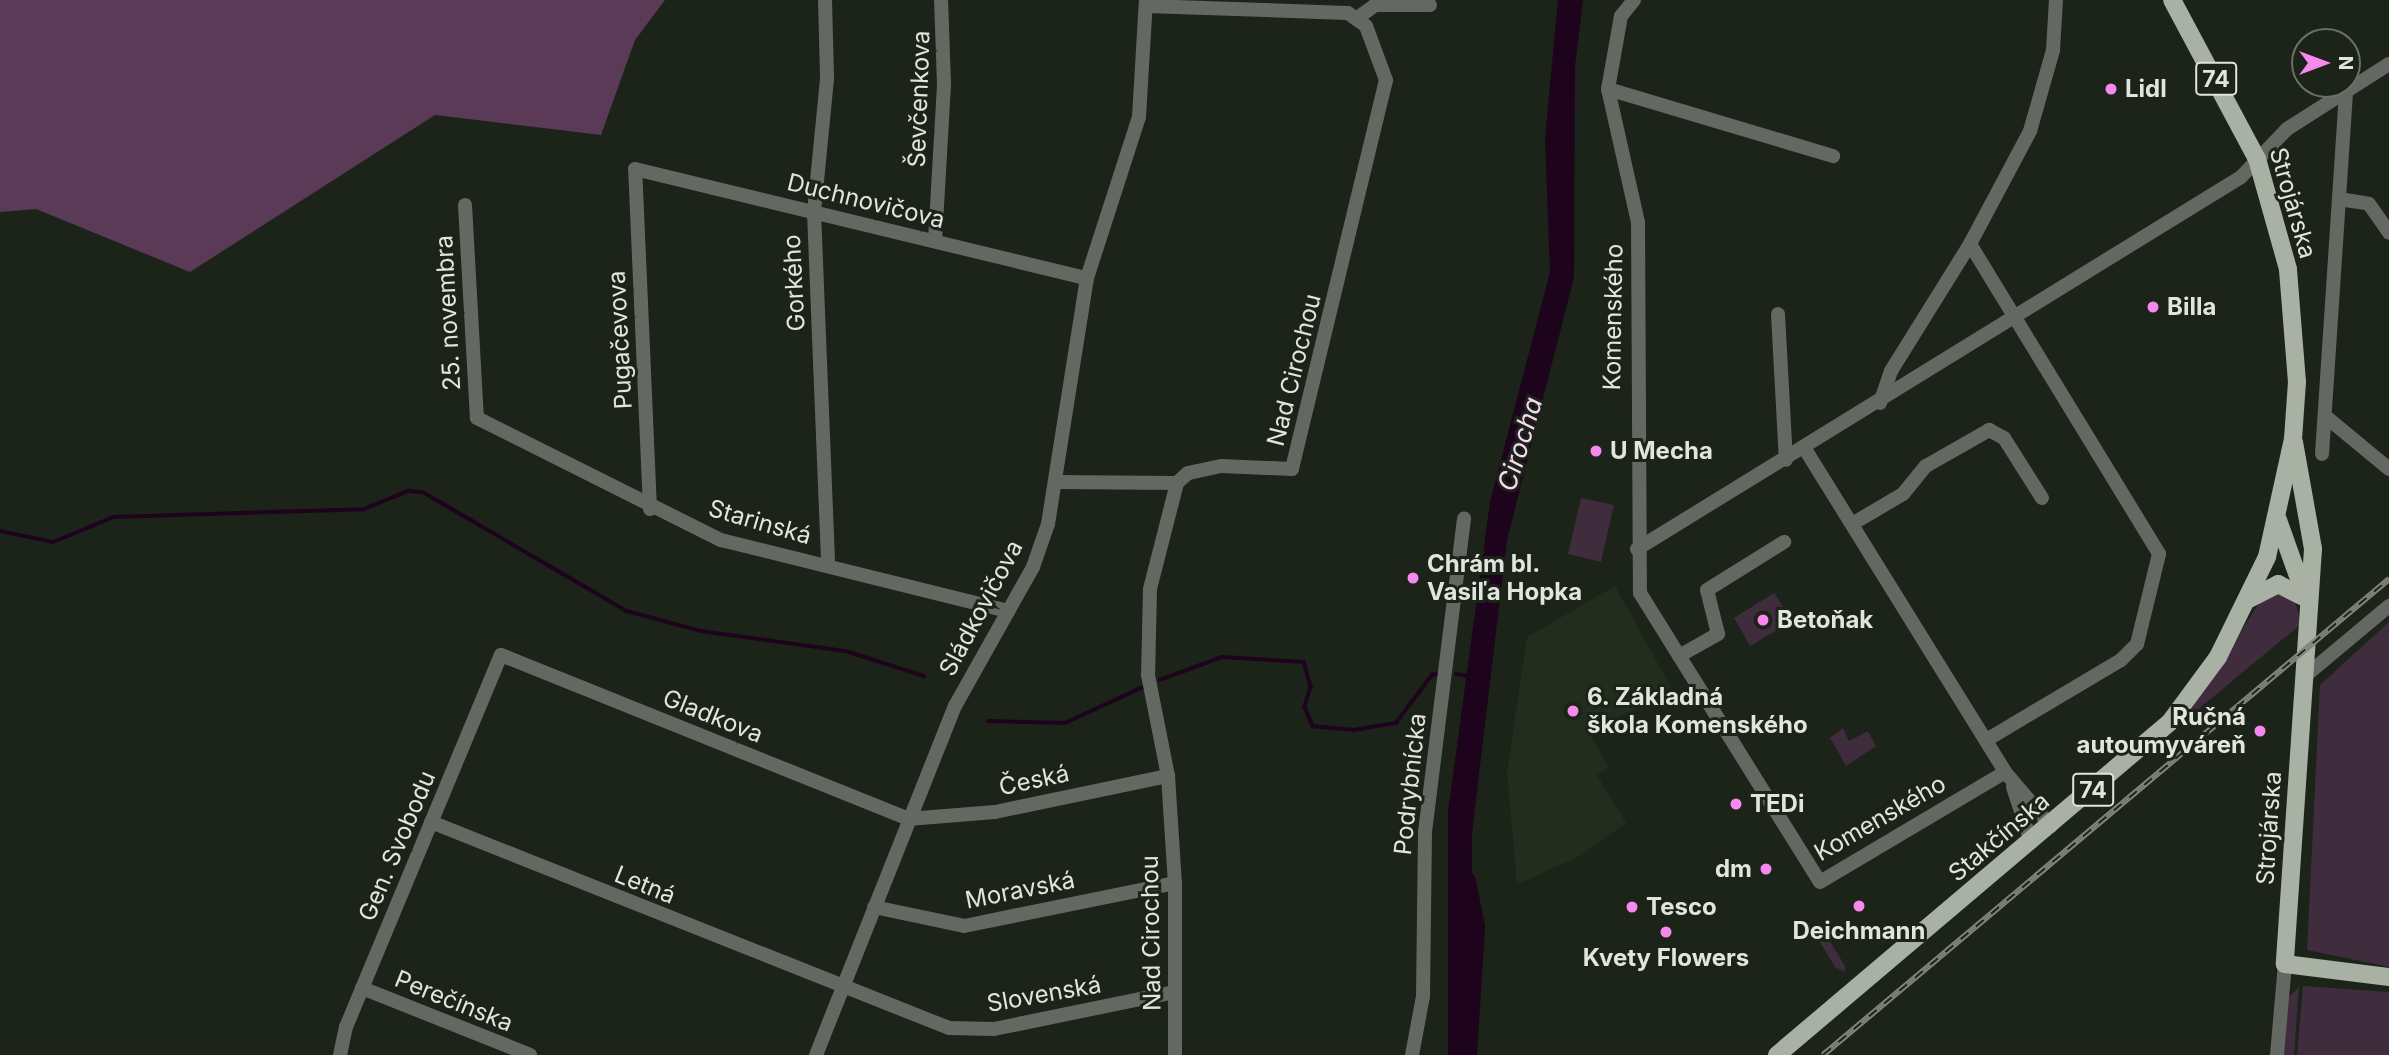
<!DOCTYPE html>
<meta charset="utf-8">
<style>
body{margin:0}
#map{position:relative;width:2389px;height:1055px;overflow:hidden;background:#1c2318;font-family:Inter,sans-serif}
div>[style]{position:absolute}
.built>*{inset:0;background:#232d1d}
.green>*{inset:0;background:#3f2c3d}
.forest>*{inset:0;background:#5a3a57}
.water>*{inset:0;background:#1d031c}
.stream>*{height:3.5px;margin:-1.75px;padding:0 1.75px;transform-origin:1.75px;border-radius:1.75px;background:#1d031c}
.river>*{height:23px;margin:-11.5px;padding:0 11.5px;transform-origin:11.5px;border-radius:11.5px;background:#1d031c}
.minor>*{height:14px;margin:-7px;padding:0 7px;transform-origin:7px;border-radius:7px;background:#646862}
.major>*{height:18px;margin:-9px;padding:0 9px;transform-origin:9px;border-radius:9px;background:#a9b0a4}
.rail>*{height:6px;margin-top:-3px;transform-origin:0;background:repeating-linear-gradient(90deg,#1c2318 0 10px,#7f857b 0 20px);box-sizing:border-box;border-block:2px solid #7f857b}
.dots>*{width:19px;height:19px;translate:-50% -50%;box-sizing:border-box;border:4px solid #1c2318;border-radius:50%}
span{translate:-50% -50%;white-space:nowrap;text-align:center;line-height:1.15;-webkit-text-stroke:6px #1c2318;paint-order:stroke}
.shield-label span{padding:2px 5px;background:#1c2318;border:2px solid;border-radius:5px;-webkit-text-stroke-width:0}
.shield-label{font-size:23px;color:#e0e5dd;font-weight:700}
.poi-label{font-size:24px;color:#e0e5dd;font-weight:700}
.left{translate:0 -50%;text-align:left}
.right{translate:-100% -50%;text-align:right}
.street-label{font-size:24px;color:#e0e5dd}
.water-label{font-size:26px;color:#f9d7f5;font-style:italic}
.north{position:absolute;left:2291px;top:28px;width:70px;height:70px;box-sizing:border-box;background:#1c2318;border:2px solid #6a7167;border-radius:50%;rotate:90deg;font-size:19px;font-weight:700;line-height:28px;text-align:center;color:#e0e5dd}
.north::after{content:'';display:block;margin:auto;width:24px;height:32px;background:#f589ee;clip-path:polygon(50% 0,100% 100%,50% 72%,0 100%)}
</style>
<div id="map">
<div class="built">
<div style="clip-path:polygon(1615px 586px,1671px 687px,1590px 735px,1609px 767px,1597px 775px,1626px 823px,1578px 857px,1517px 884px,1507px 773px,1527px 637px)"></div>
</div>
<div class="green">
<div style="clip-path:polygon(1581px 498px,1614px 505px,1601px 562px,1568px 554px)"></div>
<div style="clip-path:polygon(2278px 592px,2295px 600px,2301px 624px,2183px 722px,2261px 600px)"></div>
<div style="clip-path:polygon(1774px 593px,1792px 621px,1750px 646px,1734px 618px)"></div>
<div style="clip-path:polygon(2389px 622px,2389px 967px,2307px 950px,2320px 685px)"></div>
<div style="clip-path:polygon(1843px 728px,1849px 741px,1868px 731px,1876px 746px,1846px 766px,1830px 738px)"></div>
<div style="clip-path:polygon(1818px 922px,1845px 966px,1845px 972px,1835px 967px,1811px 927px)"></div>
<div style="clip-path:polygon(2303px 986px,2389px 992px,2389px 1055px,2297px 1055px)"></div>
<div style="clip-path:polygon(2299px 987px,2294px 1055px,2283px 1055px,2287px 999px)"></div>
</div>
<div class="forest">
<div style="clip-path:polygon(0 0,665px 0,635px 40px,601px 135px,435px 115px,190px 272px,36px 209px,0 212px)"></div>
</div>
<div class="water">
<div style="clip-path:polygon(1558px 0,1583px 0,1575px 66px,1574px 277px,1507px 540px,1472px 833px,1471px 1055px,1448px 1055px,1448px 812px,1490px 502px,1550px 272px,1545px 138px)"></div>
</div>
<div class="stream">
<div style="left:0;top:531px;width:54px;rotate:11.7deg"></div>
<div style="left:53px;top:542px;width:66px;rotate:-22.3deg"></div>
<div style="left:114px;top:517px;width:250px;rotate:-1.8deg"></div>
<div style="left:364px;top:509px;width:48px;rotate:-22.2deg"></div>
<div style="left:408px;top:491px;width:15px;rotate:4deg"></div>
<div style="left:423px;top:492px;width:236px;rotate:30.3deg"></div>
<div style="left:627px;top:611px;width:77px;rotate:15.1deg"></div>
<div style="left:701px;top:631px;width:146px;rotate:7.9deg"></div>
<div style="left:846px;top:651px;width:82px;rotate:17.8deg"></div>
<div style="left:1456px;top:674px;width:15px;rotate:8deg"></div>
<div style="left:1160px;top:680px;width:66px;rotate:-20.4deg"></div>
<div style="left:1222px;top:657px;width:82px;rotate:3.5deg"></div>
<div style="left:1304px;top:662px;width:26px;rotate:74deg"></div>
<div style="left:1311px;top:687px;width:21px;rotate:107deg"></div>
<div style="left:1305px;top:707px;width:21px;rotate:67deg"></div>
<div style="left:1313px;top:726px;width:41px;rotate:5.6deg"></div>
<div style="left:1354px;top:730px;width:43px;rotate:-9.5deg"></div>
<div style="left:1396px;top:723px;width:60px;rotate:-53.1deg"></div>
<div style="left:1432px;top:675px;width:10px;rotate:-11deg"></div>
<div style="left:988px;top:721px;width:77px;rotate:1.5deg"></div>
<div style="left:1065px;top:723px;width:84px;rotate:-24.7deg"></div>
</div>
<div class="river">
<div style="left:1464px;top:881px;width:47px;rotate:78.9deg"></div>
<div style="left:1473px;top:927px;width:128px;rotate:93.6deg"></div>
</div>
<div class="minor">
<div style="left:825px;top:0;width:79px;rotate:88.5deg"></div>
<div style="left:827px;top:79px;width:134px;rotate:95.6deg"></div>
<div style="left:814px;top:212px;width:353px;rotate:87.7deg"></div>
<div style="left:1634px;top:0;width:21px;rotate:129deg"></div>
<div style="left:1621px;top:16px;width:74px;rotate:100.1deg"></div>
<div style="left:1608px;top:89px;width:136px;rotate:77.3deg"></div>
<div style="left:1638px;top:222px;width:371px;rotate:89.7deg"></div>
<div style="left:1640px;top:593px;width:340px;rotate:58.1deg"></div>
<div style="left:1820px;top:882px;width:215px;rotate:-30.7deg"></div>
<div style="left:1147px;top:6px;width:201px;rotate:2deg"></div>
<div style="left:1348px;top:13px;width:22px;rotate:36deg"></div>
<div style="left:1366px;top:26px;width:58px;rotate:69.7deg"></div>
<div style="left:1386px;top:80px;width:400px;rotate:103.6deg"></div>
<div style="left:1292px;top:469px;width:71px;rotate:-177.6deg"></div>
<div style="left:1221px;top:466px;width:34px;rotate:168deg"></div>
<div style="left:1188px;top:473px;width:15px;rotate:138deg"></div>
<div style="left:1177px;top:483px;width:109px;rotate:104.3deg"></div>
<div style="left:1150px;top:589px;width:86px;rotate:91.3deg"></div>
<div style="left:1148px;top:675px;width:103px;rotate:78.8deg"></div>
<div style="left:1168px;top:776px;width:107px;rotate:86.3deg"></div>
<div style="left:1175px;top:883px;width:172px;rotate:90deg"></div>
<div style="left:1356px;top:19px;width:24px;rotate:-36deg"></div>
<div style="left:1375px;top:5px;width:55px"></div>
<div style="left:1608px;top:89px;width:235px;rotate:16.6deg"></div>
<div style="left:2339px;top:199px;width:30px;rotate:9deg"></div>
<div style="left:2369px;top:204px;width:35px;rotate:55deg"></div>
<div style="left:465px;top:205px;width:213px;rotate:86.8deg"></div>
<div style="left:477px;top:418px;width:273px;rotate:26.6deg"></div>
<div style="left:721px;top:540px;width:296px;rotate:13.9deg"></div>
<div style="left:935px;top:241px;width:157px;rotate:-86.7deg"></div>
<div style="left:944px;top:84px;width:84px;rotate:-92deg"></div>
<div style="left:1970px;top:244px;width:363px;rotate:58.6deg"></div>
<div style="left:2159px;top:554px;width:93px;rotate:103.7deg"></div>
<div style="left:2137px;top:644px;width:23px;rotate:135deg"></div>
<div style="left:2121px;top:660px;width:157px;rotate:149.3deg"></div>
<div style="left:1778px;top:314px;width:146px;rotate:86.9deg"></div>
<div style="left:1880px;top:403px;width:34px;rotate:-71deg"></div>
<div style="left:1891px;top:371px;width:150px;rotate:-58.1deg"></div>
<div style="left:1970px;top:244px;width:128px;rotate:-62deg"></div>
<div style="left:2030px;top:131px;width:84px;rotate:-74.1deg"></div>
<div style="left:2053px;top:50px;width:50px;rotate:-86.6deg"></div>
<div style="left:2325px;top:416px;width:83px;rotate:39.6deg"></div>
<div style="left:1805px;top:449px;width:380px;rotate:58.2deg"></div>
<div style="left:2005px;top:772px;width:71px;rotate:49.6deg"></div>
<div style="left:2322px;top:454px;width:363px;rotate:-86.2deg"></div>
<div style="left:1056px;top:482px;width:121px;rotate:0.5deg"></div>
<div style="left:650px;top:509px;width:340px;rotate:-92.5deg"></div>
<div style="left:635px;top:169px;width:465px;rotate:13.6deg"></div>
<div style="left:1852px;top:524px;width:59px;rotate:-30.5deg"></div>
<div style="left:1903px;top:494px;width:36px;rotate:-51deg"></div>
<div style="left:1926px;top:466px;width:73px;rotate:-29.7deg"></div>
<div style="left:1989px;top:430px;width:17px;rotate:28deg"></div>
<div style="left:2004px;top:438px;width:71px;rotate:57.7deg"></div>
<div style="left:1637px;top:549px;width:709px;rotate:-31.63deg"></div>
<div style="left:2241px;top:177px;width:66px;rotate:-46.2deg"></div>
<div style="left:2287px;top:129px;width:121px;rotate:-32.5deg"></div>
<div style="left:1679px;top:656px;width:45px;rotate:-29.4deg"></div>
<div style="left:1718px;top:634px;width:45px;rotate:-104deg"></div>
<div style="left:1707px;top:590px;width:91px;rotate:-31.9deg"></div>
<div style="left:2304px;top:677px;width:111px;rotate:-39.9deg"></div>
<div style="left:2013px;top:787px;width:58px;rotate:71.9deg"></div>
<div style="left:431px;top:822px;width:557px;rotate:21.69deg"></div>
<div style="left:949px;top:1028px;width:45px;rotate:1.3deg"></div>
<div style="left:994px;top:1029px;width:185px;rotate:-11.6deg"></div>
<div style="left:874px;top:907px;width:92px;rotate:11.9deg"></div>
<div style="left:964px;top:926px;width:215px;rotate:-11.5deg"></div>
<div style="left:362px;top:988px;width:181px;rotate:21.7deg"></div>
<div style="left:340px;top:1055px;width:29px;rotate:-78deg"></div>
<div style="left:346px;top:1027px;width:403px;rotate:-67.4deg"></div>
<div style="left:501px;top:655px;width:439px;rotate:21.9deg"></div>
<div style="left:908px;top:819px;width:87px;rotate:-4.6deg"></div>
<div style="left:995px;top:812px;width:177px;rotate:-11.8deg"></div>
<div style="left:816px;top:1055px;width:376px;rotate:-68.3deg"></div>
<div style="left:955px;top:706px;width:159px;rotate:-60.7deg"></div>
<div style="left:1033px;top:567px;width:46px;rotate:-70.8deg"></div>
<div style="left:1048px;top:524px;width:249px;rotate:-81deg"></div>
<div style="left:1087px;top:278px;width:169px;rotate:-72.1deg"></div>
<div style="left:1139px;top:117px;width:117px;rotate:-86.6deg"></div>
<div style="left:1412px;top:1055px;width:60px;rotate:-79.4deg"></div>
<div style="left:1423px;top:996px;width:164px;rotate:-89.3deg"></div>
<div style="left:1425px;top:832px;width:316px;rotate:-82.9deg"></div>
<div style="left:2277px;top:1055px;width:91px;rotate:-85deg"></div>
</div>
<div class="major">
<div style="left:2294px;top:442px;width:109px;rotate:79.9deg"></div>
<div style="left:2313px;top:549px;width:416px;rotate:93.9deg"></div>
<div style="left:2285px;top:964px;width:105px;rotate:7.1deg"></div>
<div style="left:2278px;top:520px;width:77px;rotate:70.4deg"></div>
<div style="left:2249px;top:599px;width:33px;rotate:-27deg"></div>
<div style="left:2278px;top:584px;width:31px;rotate:27deg"></div>
<div style="left:1777px;top:1055px;width:515px;rotate:-40.28deg"></div>
<div style="left:2170px;top:722px;width:81px;rotate:-53.6deg"></div>
<div style="left:2218px;top:657px;width:111px;rotate:-63.9deg"></div>
<div style="left:2267px;top:557px;width:121px;rotate:-77.6deg"></div>
<div style="left:2293px;top:439px;width:57px;rotate:-86deg"></div>
<div style="left:2297px;top:382px;width:113px;rotate:-94.6deg"></div>
<div style="left:2288px;top:269px;width:114px;rotate:-105.7deg"></div>
<div style="left:2257px;top:159px;width:180px;rotate:-118.1deg"></div>
</div>
<div class="rail">
<div style="left:1823px;top:1055px;width:740px;rotate:-40.06deg"></div>
</div>
<div class="dots">
<div style="left:2111px;top:89px;background:#f589ee"></div>
<div style="left:2153px;top:307px;background:#f589ee"></div>
<div style="left:1596px;top:451px;background:#f589ee"></div>
<div style="left:1413px;top:578px;background:#f589ee"></div>
<div style="left:1763px;top:620px;background:#f589ee"></div>
<div style="left:1573px;top:711px;background:#f589ee"></div>
<div style="left:2260px;top:731px;background:#f589ee"></div>
<div style="left:1736px;top:804px;background:#f589ee"></div>
<div style="left:1766px;top:869px;background:#f589ee"></div>
<div style="left:1859px;top:906px;background:#f589ee"></div>
<div style="left:1632px;top:907px;background:#f589ee"></div>
<div style="left:1666px;top:932px;background:#f589ee"></div>
</div>
<div class="shield-label">
<span style="left:2216px;top:79px">74</span>
<span style="left:2093px;top:790px">74</span>
</div>
<div class="poi-label">
<span class="left" style="left:2125px;top:89px">Lidl</span>
<span class="left" style="left:2167px;top:307px">Billa</span>
<span class="left" style="left:1610px;top:451px">U Mecha</span>
<span class="left" style="left:1427px;top:578px">Chrám bl.<br>Vasiľa Hopka</span>
<span class="left" style="left:1777px;top:620px">Betoňak</span>
<span class="left" style="left:1587px;top:711px">6. Základná<br>škola Komenského</span>
<span class="right" style="left:2246px;top:731px">Ručná<br>autoumyváreň</span>
<span class="left" style="left:1750px;top:804px">TEDi</span>
<span class="right" style="left:1752px;top:869px">dm</span>
<span class="left" style="left:1646px;top:907px">Tesco</span>
<span style="left:1859px;top:931px">Deichmann</span>
<span style="left:1666px;top:958px">Kvety Flowers</span>
</div>
<div class="street-label">
<span style="left:919px;top:99px;rotate:-88deg">Ševčenkova</span>
<span style="left:866px;top:201px;rotate:14deg">Duchnovičova</span>
<span style="left:2293px;top:203px;rotate:74deg">Strojárska</span>
<span style="left:794px;top:283px;rotate:-93deg">Gorkého</span>
<span style="left:448px;top:313px;rotate:-93deg">25. novembra</span>
<span style="left:1613px;top:317px;rotate:-89deg">Komenského</span>
<span style="left:620px;top:340px;rotate:-93deg">Pugačevova</span>
<span style="left:1294px;top:370px;rotate:-76deg">Nad Cirochou</span>
<span style="left:760px;top:522px;rotate:16deg">Starinská</span>
<span style="left:981px;top:608px;rotate:-62deg">Sládkovičova</span>
<span style="left:713px;top:716px;rotate:22deg">Gladkova</span>
<span style="left:1034px;top:780px;rotate:-12deg">Česká</span>
<span style="left:1410px;top:784px;rotate:-84deg">Podrybnícka</span>
<span style="left:1880px;top:818px;rotate:-30deg">Komenského</span>
<span style="left:2269px;top:828px;rotate:-86deg">Strojárska</span>
<span style="left:1999px;top:837px;rotate:-40deg">Stakčínska</span>
<span style="left:397px;top:846px;rotate:-67deg">Gen. Svobodu</span>
<span style="left:645px;top:885px;rotate:22deg">Letná</span>
<span style="left:1020px;top:890px;rotate:-11deg">Moravská</span>
<span style="left:1151px;top:933px;rotate:-91deg">Nad Cirochou</span>
<span style="left:1044px;top:994px;rotate:-10deg">Slovenská</span>
<span style="left:454px;top:1001px;rotate:22deg">Perečínska</span>
</div>
<div class="water-label">
<span style="left:1520px;top:444px;rotate:-73deg">Cirocha</span>
</div>
<div class="north">N</div>
</div>
